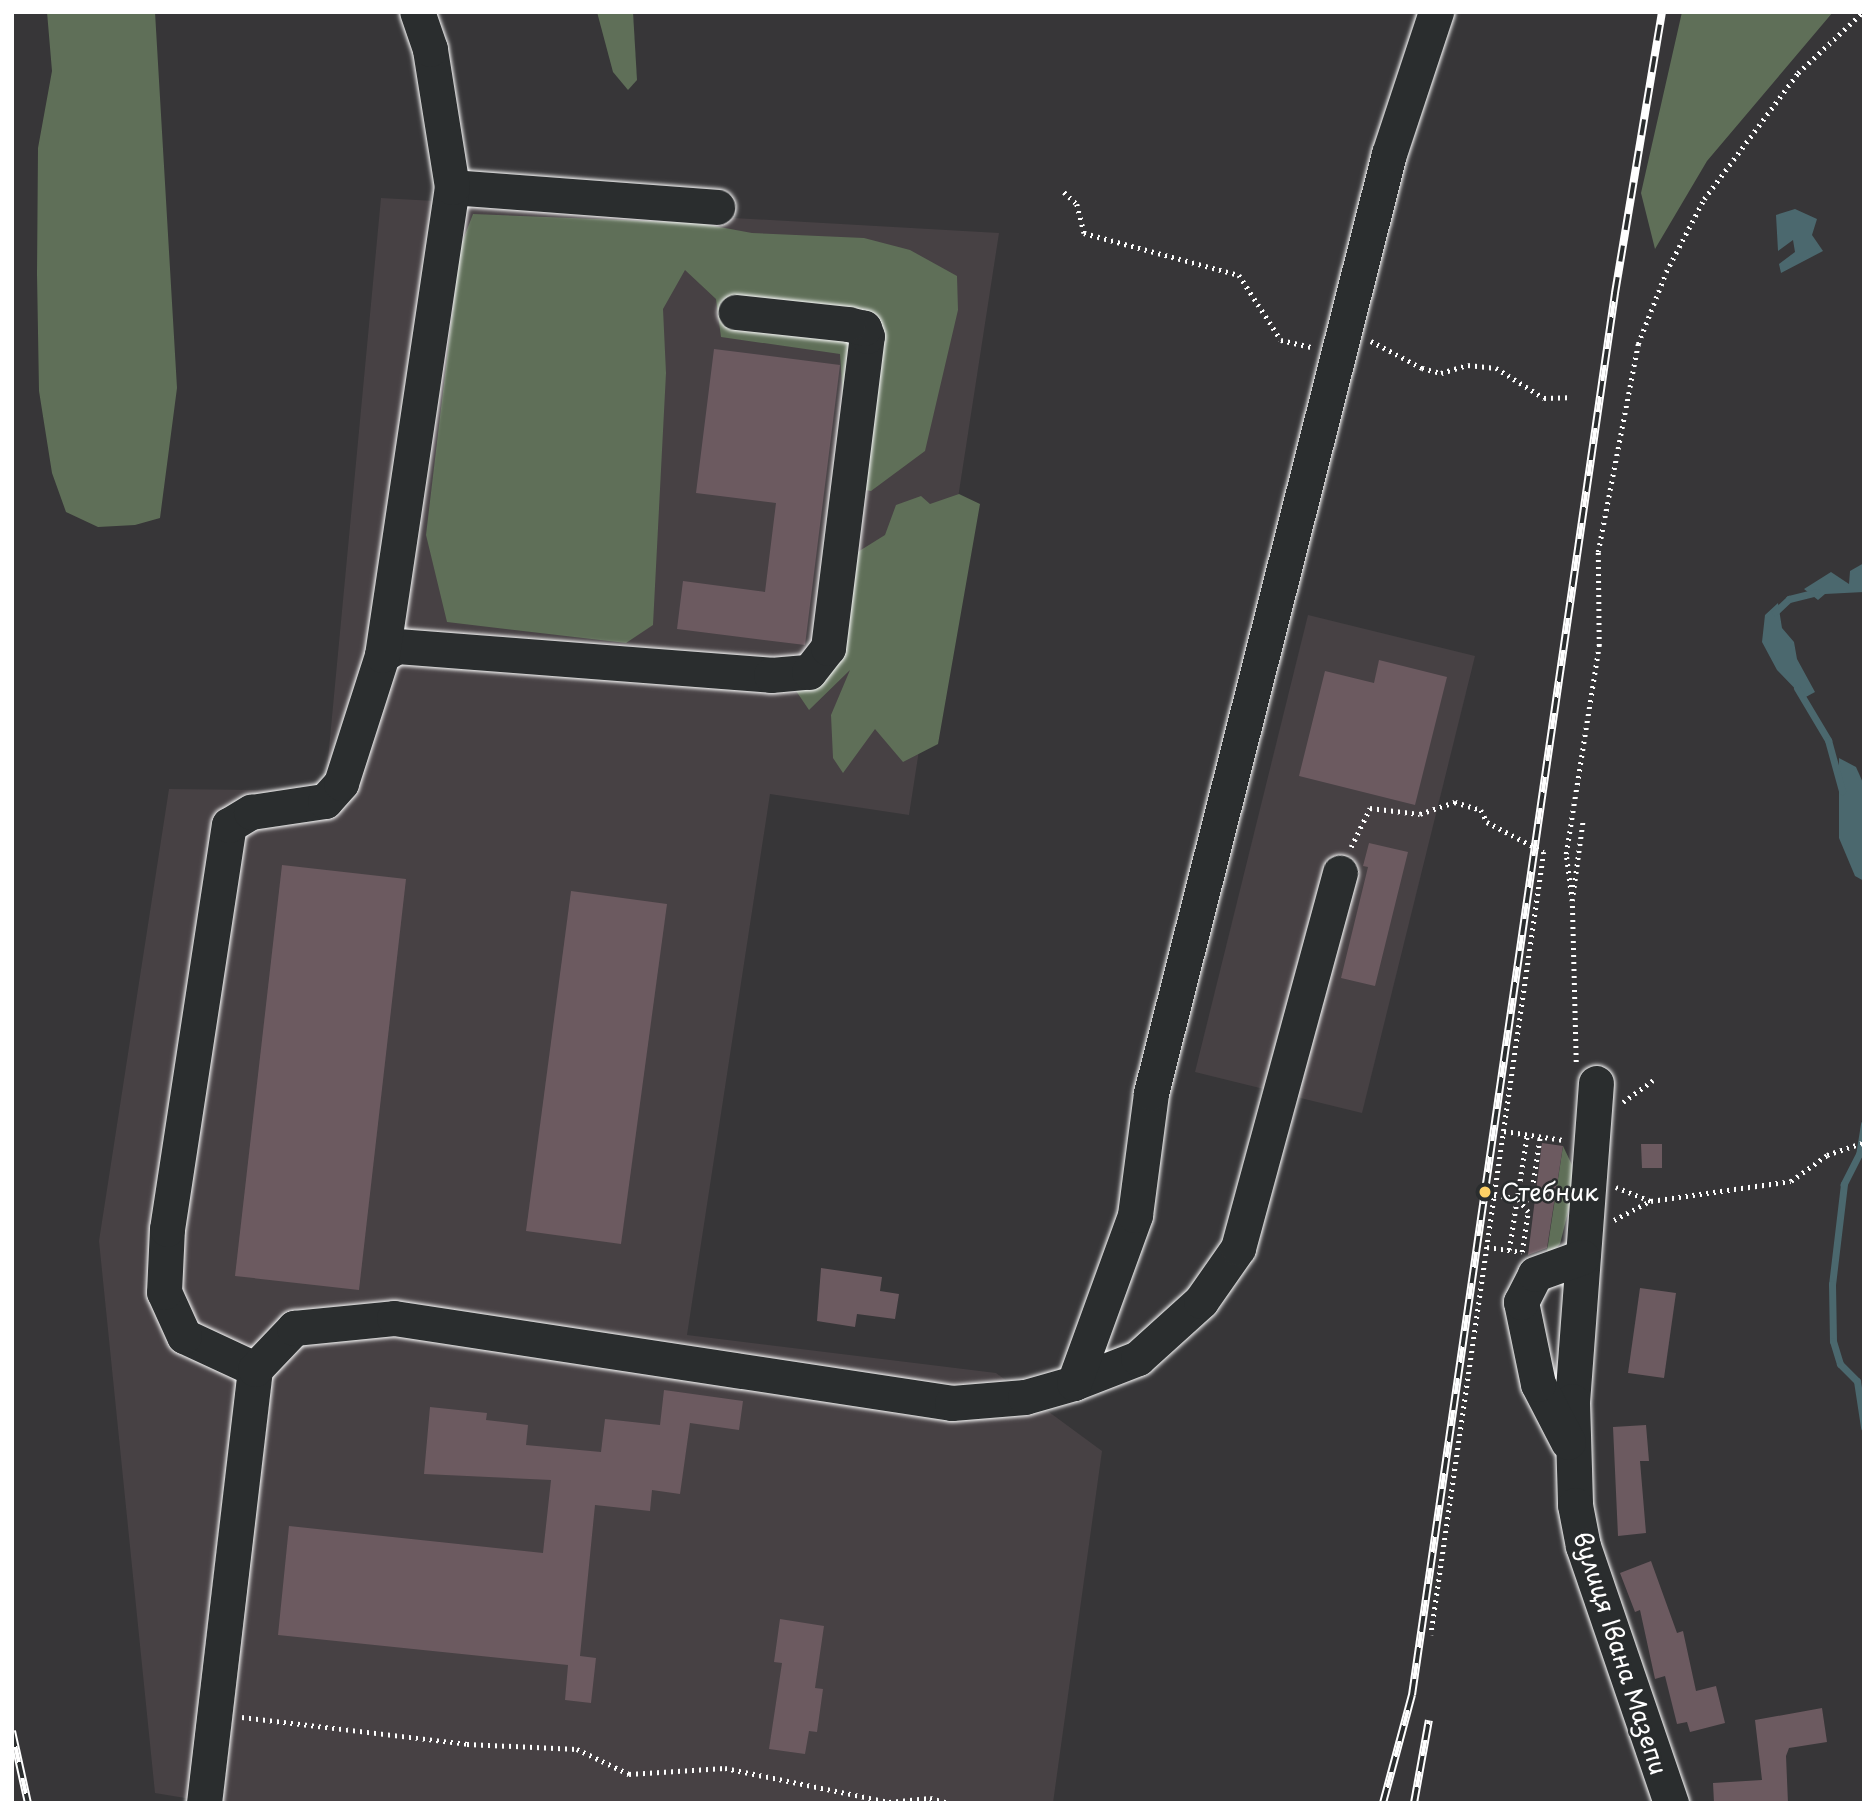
<!DOCTYPE html>
<meta charset="utf-8">
<style>
body{margin:0}
#map{position:relative;width:1876px;height:1815px;overflow:hidden;background:#373638;font-family:"Playpen Sans",sans-serif}
div>[style]{position:absolute}
.built>*{inset:0;background:#474144}
.green>*{inset:0;background:#5f6f58}
.water>*{inset:0;background:#4b686e}
.stream>*{height:7px;margin:-3.5px;padding:0 3.5px;transform-origin:3.5px;border-radius:3.5px;background:#4b686e}
.building>*{inset:0;background:#6c5a60}
.path>*{height:4.5px;margin-top:-2.25px;transform-origin:0;background:repeating-linear-gradient(90deg,#fff 0 2px,transparent 0 7px)}
.roads{filter:drop-shadow(0 0 2px #fff) drop-shadow(0 0 2px #fff)}
.minor>*{height:35px;margin:-17.5px;padding:0 17.5px;transform-origin:17.5px;border-radius:17.5px;background:#2a2d2e}
.rail>*{height:8px;margin-top:-4px;transform-origin:0;background:repeating-linear-gradient(90deg,#2a2d2e 0 16px,#fff 0 32px);box-sizing:border-box;border-block:2px solid #fff}
.dots>*{width:19px;height:19px;translate:-50% -50%;box-sizing:border-box;border:4px solid #2a2d2e;border-radius:50%}
span{translate:-50% -50%;white-space:nowrap;text-align:center;line-height:1.15;-webkit-text-stroke:5px #2a2d2e;paint-order:stroke}
.poi-label{font-size:24px;color:#fff}
.left{translate:0 -50%;text-align:left}
.street-label{font-size:24px;color:#fff}
.frame{position:absolute;inset:0;border:14px solid #fff;pointer-events:none}
</style>
<div id="map">
<div class="built">
<div style="clip-path:polygon(381px 198px,999px 233px,909px 815px,770px 794px,687px 1335px,996px 1373px,1102px 1451px,1053px 1803px,215px 1803px,155px 1793px,99px 1241px,169px 789px,325px 791px)"></div>
<div style="clip-path:polygon(1308px 615px,1475px 656px,1362px 1113px,1195px 1072px)"></div>
</div>
<div class="green">
<div style="clip-path:polygon(47px 12px,155px 12px,177px 388px,160px 518px,135px 525px,98px 527px,66px 512px,52px 473px,39px 391px,37px 274px,38px 148px,52px 71px)"></div>
<div style="clip-path:polygon(597px 12px,633px 12px,637px 80px,628px 90px,613px 72px)"></div>
<div style="clip-path:polygon(1682px 12px,1833px 12px,1707px 161px,1655px 249px,1641px 193px)"></div>
<div style="clip-path:polygon(473px 214px,698px 223px,752px 233px,864px 238px,910px 250px,957px 276px,958px 310px,925px 451px,871px 491px,849px 487px,840px 354px,721px 337px,716px 299px,685px 270px,663px 309px,666px 373px,653px 625px,626px 643px,447px 622px,426px 535px,460px 248px)"></div>
<div style="clip-path:polygon(959px 494px,980px 504px,938px 744px,903px 762px,875px 729px,843px 773px,833px 758px,831px 715px,850px 670px,809px 710px,786px 676px,838px 624px,840px 563px,885px 535px,896px 505px,921px 496px,930px 504px)"></div>
<div style="clip-path:polygon(1563px 1146px,1572px 1165px,1573px 1192px,1560px 1244px,1546px 1258px)"></div>
</div>
<div class="water">
<div style="clip-path:polygon(1795px 209px,1817px 219px,1812px 235px,1823px 251px,1781px 273px,1779px 264px,1795px 252px,1793px 240px,1778px 251px,1776px 215px)"></div>
<div style="clip-path:polygon(1864px 563px,1864px 592px,1825px 594px,1818px 600px,1804px 589px,1831px 572px,1849px 584px,1850px 571px)"></div>
<div style="clip-path:polygon(1778px 603px,1782px 628px,1794px 642px,1797px 659px,1815px 692px,1804px 698px,1777px 670px,1762px 642px,1765px 615px)"></div>
<div style="clip-path:polygon(1839px 758px,1856px 767px,1864px 785px,1864px 881px,1855px 876px,1839px 838px)"></div>
</div>
<div class="stream">
<div style="left:1775px;top:612px;width:19px;rotate:-43deg"></div>
<div style="left:1789px;top:599px;width:29px;rotate:-14deg"></div>
<div style="left:1797px;top:688px;width:61px;rotate:59.2deg"></div>
<div style="left:1828px;top:740px;width:53px;rotate:74.6deg"></div>
<div style="left:1864px;top:1124px;width:30px;rotate:99deg"></div>
<div style="left:1859px;top:1154px;width:34px;rotate:117deg"></div>
<div style="left:1844px;top:1184px;width:101px;rotate:96.8deg"></div>
<div style="left:1832px;top:1284px;width:57px;rotate:89deg"></div>
<div style="left:1833px;top:1341px;width:24px;rotate:73deg"></div>
<div style="left:1840px;top:1364px;width:24px;rotate:45deg"></div>
<div style="left:1857px;top:1381px;width:47px;rotate:81.3deg"></div>
</div>
<div class="building">
<div style="clip-path:polygon(714px 349px,840px 365px,805px 645px,677px 629px,683px 581px,765px 592px,776px 503px,696px 493px)"></div>
<div style="clip-path:polygon(1379px 660px,1447px 677px,1415px 805px,1299px 776px,1325px 671px,1374px 683px)"></div>
<div style="clip-path:polygon(1369px 843px,1408px 852px,1375px 986px,1341px 978px,1368px 867px,1363px 866px)"></div>
<div style="clip-path:polygon(282px 865px,406px 879px,359px 1290px,235px 1276px)"></div>
<div style="clip-path:polygon(571px 891px,667px 904px,621px 1244px,526px 1231px)"></div>
<div style="clip-path:polygon(1542px 1143px,1563px 1146px,1547px 1248px,1528px 1255px)"></div>
<div style="clip-path:polygon(1641px 1144px,1662px 1144px,1662px 1168px,1642px 1168px)"></div>
<div style="clip-path:polygon(821px 1268px,882px 1277px,880px 1291px,899px 1294px,895px 1319px,857px 1314px,855px 1327px,817px 1321px)"></div>
<div style="clip-path:polygon(1640px 1288px,1676px 1293px,1664px 1378px,1628px 1373px)"></div>
<div style="clip-path:polygon(664px 1390px,743px 1401px,739px 1430px,690px 1423px,680px 1494px,652px 1490px,650px 1511px,595px 1505px,580px 1656px,596px 1658px,591px 1703px,565px 1700px,568px 1665px,278px 1635px,289px 1526px,543px 1553px,551px 1480px,424px 1474px,430px 1407px,487px 1413px,486px 1420px,528px 1425px,526px 1445px,601px 1452px,605px 1419px,660px 1425px)"></div>
<div style="clip-path:polygon(1646px 1425px,1649px 1461px,1640px 1461px,1646px 1533px,1618px 1536px,1613px 1427px)"></div>
<div style="clip-path:polygon(1651px 1561px,1677px 1633px,1683px 1631px,1696px 1691px,1716px 1686px,1725px 1723px,1690px 1732px,1687px 1722px,1677px 1724px,1665px 1676px,1655px 1679px,1640px 1610px,1635px 1612px,1620px 1573px)"></div>
<div style="clip-path:polygon(780px 1619px,824px 1626px,815px 1688px,823px 1689px,817px 1732px,809px 1731px,805px 1754px,769px 1749px,782px 1663px,774px 1662px)"></div>
<div style="clip-path:polygon(1822px 1708px,1827px 1742px,1789px 1748px,1786px 1756px,1788px 1803px,1714px 1803px,1713px 1783px,1762px 1780px,1755px 1720px)"></div>
</div>
<div class="path">
<div style="left:1064px;top:192px;width:18px;rotate:43deg"></div>
<div style="left:1077px;top:204px;width:30px;rotate:76deg"></div>
<div style="left:1084px;top:233px;width:161px;rotate:15.2deg"></div>
<div style="left:1239px;top:275px;width:77px;rotate:57.1deg"></div>
<div style="left:1281px;top:340px;width:31px;rotate:13deg"></div>
<div style="left:1371px;top:341px;width:58px;rotate:27.9deg"></div>
<div style="left:1422px;top:368px;width:20px;rotate:15deg"></div>
<div style="left:1441px;top:373px;width:28px;rotate:-17deg"></div>
<div style="left:1468px;top:365px;width:28px;rotate:6deg"></div>
<div style="left:1496px;top:368px;width:57px;rotate:32deg"></div>
<div style="left:1544px;top:398px;width:25px;rotate:-2deg"></div>
<div style="left:1351px;top:847px;width:43px;rotate:-64deg"></div>
<div style="left:1370px;top:808px;width:50px;rotate:6.8deg"></div>
<div style="left:1420px;top:814px;width:37px;rotate:-19deg"></div>
<div style="left:1455px;top:802px;width:27px;rotate:17deg"></div>
<div style="left:1481px;top:810px;width:13px;rotate:63deg"></div>
<div style="left:1487px;top:822px;width:64px;rotate:27.8deg"></div>
<div style="left:1544px;top:852px;width:791px;rotate:98.21deg"></div>
<div style="left:1572px;top:901px;width:47px;rotate:-97.3deg"></div>
<div style="left:1566px;top:854px;width:211px;rotate:-81deg"></div>
<div style="left:1599px;top:646px;width:94px;rotate:-90.6deg"></div>
<div style="left:1598px;top:552px;width:212px;rotate:-79.1deg"></div>
<div style="left:1638px;top:344px;width:77px;rotate:-68.7deg"></div>
<div style="left:1666px;top:272px;width:82px;rotate:-62.5deg"></div>
<div style="left:1704px;top:199px;width:157px;rotate:-53.3deg"></div>
<div style="left:1798px;top:73px;width:89px;rotate:-43.2deg"></div>
<div style="left:1576px;top:1062px;width:161px;rotate:-91.4deg"></div>
<div style="left:1572px;top:901px;width:82px;rotate:-82.3deg"></div>
<div style="left:1623px;top:1102px;width:37px;rotate:-36deg"></div>
<div style="left:1504px;top:1131px;width:60px;rotate:8.7deg"></div>
<div style="left:1616px;top:1187px;width:38px;rotate:22deg"></div>
<div style="left:1651px;top:1201px;width:141px;rotate:-8.1deg"></div>
<div style="left:1791px;top:1181px;width:44px;rotate:-35.8deg"></div>
<div style="left:1827px;top:1155px;width:39px;rotate:-19deg"></div>
<div style="left:1494px;top:1195px;width:35px;rotate:8deg"></div>
<div style="left:1518px;top:1198px;width:17px;rotate:-33deg"></div>
<div style="left:1532px;top:1189px;width:53px;rotate:-81.3deg"></div>
<div style="left:1614px;top:1220px;width:41px;rotate:-27.8deg"></div>
<div style="left:1487px;top:1247px;width:35px;rotate:8deg"></div>
<div style="left:1522px;top:1252px;width:40px;rotate:-81.5deg"></div>
<div style="left:1528px;top:1212px;width:16px;rotate:-128deg"></div>
<div style="left:1509px;top:1250px;width:116px;rotate:-81.1deg"></div>
<div style="left:242px;top:1717px;width:227px;rotate:6.8deg"></div>
<div style="left:467px;top:1744px;width:110px;rotate:2.6deg"></div>
<div style="left:577px;top:1749px;width:58px;rotate:25.7deg"></div>
<div style="left:629px;top:1774px;width:96px;rotate:-3.6deg"></div>
<div style="left:725px;top:1768px;width:167px;rotate:11.7deg"></div>
<div style="left:889px;top:1802px;width:41px;rotate:-5.6deg"></div>
<div style="left:930px;top:1798px;width:20px;rotate:15deg"></div>
</div>
<div class="roads">
<div class="minor">
<div style="left:452px;top:187px;width:266px;rotate:4.3deg"></div>
<div style="left:382px;top:655px;width:17px;rotate:-31deg"></div>
<div style="left:397px;top:646px;width:375px;rotate:4.4deg"></div>
<div style="left:771px;top:675px;width:38px;rotate:-5deg"></div>
<div style="left:809px;top:672px;width:31px;rotate:-52deg"></div>
<div style="left:828px;top:648px;width:314px;rotate:-82.9deg"></div>
<div style="left:867px;top:336px;width:9px;rotate:-111deg"></div>
<div style="left:864px;top:328px;width:16px;rotate:-166deg"></div>
<div style="left:848px;top:324px;width:113px;rotate:-173.9deg"></div>
<div style="left:1596px;top:1083px;width:319px;rotate:94.3deg"></div>
<div style="left:1572px;top:1401px;width:104px;rotate:88.3deg"></div>
<div style="left:1575px;top:1505px;width:42px;rotate:79deg"></div>
<div style="left:1583px;top:1546px;width:272px;rotate:71.1deg"></div>
<div style="left:255px;top:1369px;width:78px;rotate:-155.1deg"></div>
<div style="left:184px;top:1336px;width:48px;rotate:-114.4deg"></div>
<div style="left:164px;top:1292px;width:63px;rotate:-87.3deg"></div>
<div style="left:167px;top:1229px;width:409px;rotate:-81.3deg"></div>
<div style="left:229px;top:825px;width:26px;rotate:-31deg"></div>
<div style="left:251px;top:812px;width:75px;rotate:-8.5deg"></div>
<div style="left:325px;top:801px;width:24px;rotate:-48deg"></div>
<div style="left:341px;top:783px;width:134px;rotate:-72.2deg"></div>
<div style="left:382px;top:655px;width:473px;rotate:-81.5deg"></div>
<div style="left:452px;top:187px;width:140px;rotate:-99.1deg"></div>
<div style="left:430px;top:49px;width:39px;rotate:-109deg"></div>
<div style="left:1074px;top:1383px;width:69px;rotate:-21.3deg"></div>
<div style="left:1138px;top:1358px;width:85px;rotate:-42.1deg"></div>
<div style="left:1201px;top:1301px;width:65px;rotate:-55.1deg"></div>
<div style="left:1238px;top:1248px;width:389px;rotate:-74.8deg"></div>
<div style="left:1568px;top:1442px;width:65px;rotate:-117.3deg"></div>
<div style="left:1538px;top:1384px;width:84px;rotate:-101.7deg"></div>
<div style="left:1521px;top:1302px;width:31px;rotate:-63deg"></div>
<div style="left:1535px;top:1274px;width:50px;rotate:-19.9deg"></div>
<div style="left:204px;top:1803px;width:437px;rotate:-83.3deg"></div>
<div style="left:255px;top:1369px;width:57px;rotate:-46.4deg"></div>
<div style="left:294px;top:1328px;width:100px;rotate:-5.7deg"></div>
<div style="left:394px;top:1318px;width:564px;rotate:8.66deg"></div>
<div style="left:952px;top:1403px;width:73px;rotate:-4.7deg"></div>
<div style="left:1025px;top:1397px;width:51px;rotate:-15.9deg"></div>
<div style="left:1074px;top:1383px;width:179px;rotate:-70deg"></div>
<div style="left:1135px;top:1215px;width:123px;rotate:-82.5deg"></div>
<div style="left:1151px;top:1093px;width:969px;rotate:-75.78deg"></div>
<div style="left:1389px;top:154px;width:150px;rotate:-71.7deg"></div>
</div>
</div>
<div class="rail">
<div style="left:12px;top:1731px;width:74px;rotate:77.5deg"></div>
<div style="left:1383px;top:1803px;width:112px;rotate:-75deg"></div>
<div style="left:1412px;top:1695px;width:1417px;rotate:-81.76deg"></div>
<div style="left:1615px;top:293px;width:285px;rotate:-80.5deg"></div>
<div style="left:1414px;top:1803px;width:84px;rotate:-79.8deg"></div>
</div>
<div class="dots">
<div style="left:1485px;top:1192px;background:#ffd166"></div>
</div>
<div class="poi-label">
<span class="left" style="left:1501px;top:1192px">Стебник</span>
</div>
<div class="street-label">
<span style="left:1621px;top:1653px;rotate:72deg">вулиця Івана Мазепи</span>
</div>
<div class="frame"></div>
</div>
